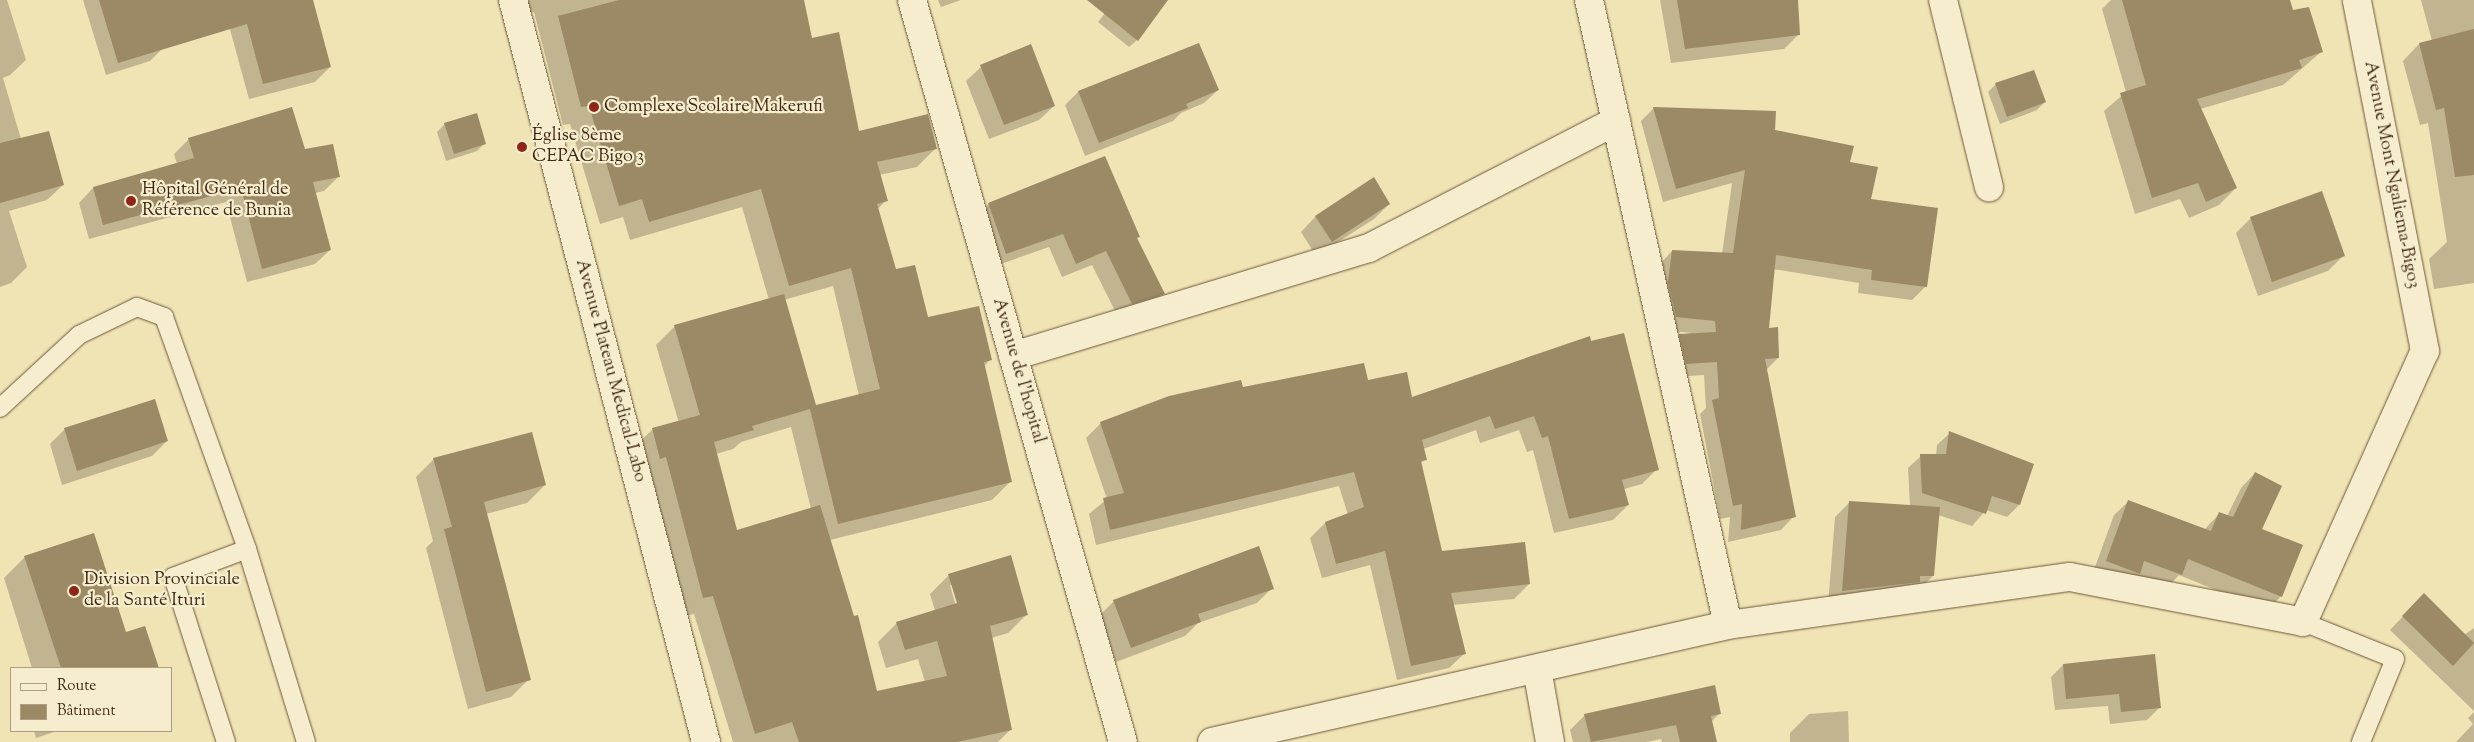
<!DOCTYPE html>
<meta charset="utf-8">
<style>
body{margin:0}
#map{position:relative;width:2474px;height:742px;overflow:hidden;background:#f0e3b4;font-family:"Sorts Mill Goudy",serif}
div>[style]{position:absolute}
.shadow>*{inset:0;background:#0003}
.building>*{inset:0;background:#9c8966}
.roads{filter:drop-shadow(0 0 1px #6c573a) drop-shadow(0 0 1px #6c573a)}
.lane>*{height:18px;margin:-9px;padding:0 9px;transform-origin:9px;border-radius:9px;background:#f5edce}
.street>*{height:28px;margin:-14px;padding:0 14px;transform-origin:14px;border-radius:14px;background:#f5edce}
.dots>*{width:14px;height:14px;translate:-50% -50%;box-sizing:border-box;border:2px solid #f5edce;border-radius:50%}
span{translate:-50% -50%;white-space:nowrap;text-align:center;line-height:1.15;-webkit-text-stroke:4.5px #f5edce;paint-order:stroke}
.poi-label{font-size:18px;color:#402812}
.left{translate:0 -50%;text-align:left}
.street-label{font-size:18px;color:#402812}
.legend{position:absolute;left:10px;top:667px;width:162px;height:65px;box-sizing:border-box;background:#f5edce;border:1px solid #ad9e83;margin:0;padding:6px 9px;list-style:none;font-size:15px;color:#402812}
.legend li{display:flex;align-items:center;gap:10px;height:25px}
.legend b{width:25px;border:1px solid #ad9e83}
</style>
<div id="map">
<div class="shadow">
<div style="clip-path:polygon(0 0,7px 0,26px 60px,10px 75px,3px 78px,21px 139px,63px 185px,47px 200px,9px 211px,27px 267px,11px 283px,0 287px)"></div>
<div style="clip-path:polygon(83px 0,147px 0,162px 49px,150px 61px,106px 75px)"></div>
<div style="clip-path:polygon(222px 0,311px 0,330px 67px,315px 82px,249px 99px)"></div>
<div style="clip-path:polygon(evenodd,525px 0,802px 0,811px 39px,858px 132px,936px 148px,917px 167px,879px 175px,886px 200px,878px 209px,896px 271px,927px 319px,991px 359px,984px 366px,1011px 481px,992px 500px,830px 540px,876px 693px,925px 682px,918px 659px,886px 668px,878px 642px,897px 623px,935px 611px,930px 594px,949px 575px,1027px 614px,1008px 633px,991px 638px,1010px 730px,998px 742px,733px 742px,694px 614px,684px 616px,633px 448px,652px 430px,679px 423px,656px 345px,675px 326px,769px 300px,742px 207px,630px 240px,623px 217px,600px 224px,570px 124px,563px 125px,534px 12px,529px 13px,525px 0,833px 286px,859px 396px,815px 406px,784px 300px,833px 286px,525px 0,791px 427px,811px 509px,736px 532px,716px 454px,733px 449px,741px 442px,791px 427px,525px 0,950px 585px,953px 585px,959px 609px,957px 610px,950px 585px)"></div>
<div style="clip-path:polygon(938px 0,961px 0,941px 7px)"></div>
<div style="clip-path:polygon(1115px 0,1157px 0,1137px 40px,1129px 47px,1098px 22px)"></div>
<div style="clip-path:polygon(1660px 0,1796px 0,1799px 34px,1784px 49px,1671px 63px)"></div>
<div style="clip-path:polygon(2111px 0,2289px 0,2292px 12px,2321px 52px,2283px 85px,2200px 109px,2236px 188px,2219px 205px,2189px 218px,2180px 199px,2135px 214px,2104px 111px,2126px 92px,2102px 9px)"></div>
<div style="clip-path:polygon(2421px 0,2474px 0,2474px 283px,2434px 289px,2429px 259px,2447px 242px,2428px 123px,2420px 125px,2403px 61px,2419px 44px,2432px 41px)"></div>
<div style="clip-path:polygon(981px 67px,1054px 106px,1039px 120px,989px 139px,966px 81px)"></div>
<div style="clip-path:polygon(1996px 84px,2045px 102px,2037px 110px,2000px 124px,1988px 92px)"></div>
<div style="clip-path:polygon(1218px 90px,1204px 103px,1181px 113px,1173px 121px,1085px 156px,1065px 105px,1078px 92px)"></div>
<div style="clip-path:polygon(291px 108px,304px 150px,338px 177px,324px 191px,315px 193px,330px 250px,315px 264px,247px 282px,226px 202px,89px 239px,79px 203px,93px 188px,177px 164px,174px 154px,188px 140px)"></div>
<div style="clip-path:polygon(1654px 108px,1774px 131px,1849px 163px,1925px 287px,1912px 300px,1858px 293px,1859px 283px,1773px 269px,1768px 329px,1778px 358px,1766px 370px,1794px 516px,1781px 530px,1728px 542px,1730px 517px,1720px 519px,1700px 414px,1706px 408px,1704px 375px,1673px 377px,1667px 349px,1680px 335px,1692px 333px,1663px 330px,1659px 265px,1672px 251px,1722px 254px,1732px 183px,1663px 202px,1641px 121px)"></div>
<div style="clip-path:polygon(445px 124px,485px 143px,477px 151px,446px 161px,437px 132px)"></div>
<div style="clip-path:polygon(1373px 179px,1389px 204px,1374px 219px,1316px 256px,1301px 232px,1315px 217px)"></div>
<div style="clip-path:polygon(989px 204px,1139px 236px,1136px 239px,1163px 293px,1149px 308px,1118px 317px,1092px 265px,1062px 277px,1049px 247px,992px 267px,975px 218px)"></div>
<div style="clip-path:polygon(2251px 218px,2343px 256px,2328px 271px,2258px 296px,2236px 233px)"></div>
<div style="clip-path:polygon(1589px 337px,1657px 469px,1642px 484px,1624px 489px,1628px 505px,1613px 520px,1554px 533px,1533px 450px,1527px 452px,1519px 430px,1480px 443px,1476px 430px,1423px 449px,1426px 459px,1420px 464px,1441px 552px,1529px 584px,1514px 599px,1453px 605px,1464px 654px,1449px 668px,1397px 680px,1370px 565px,1322px 578px,1310px 538px,1325px 523px,1348px 515px,1339px 486px,1096px 545px,1089px 514px,1107px 499px,1086px 438px,1101px 423px,1242px 389px,1367px 382px,1412px 399px)"></div>
<div style="clip-path:polygon(65px 429px,167px 441px,152px 456px,62px 485px,50px 444px)"></div>
<div style="clip-path:polygon(1950px 433px,2019px 505px,2007px 517px,1986px 510px,1972px 526px,1938px 515px,1933px 576px,1918px 591px,1828px 605px,1835px 517px,1850px 502px,1910px 506px,1908px 468px,1921px 456px,1936px 456px,1937px 445px)"></div>
<div style="clip-path:polygon(434px 459px,545px 485px,527px 503px,486px 514px,529px 679px,511px 697px,468px 709px,426px 548px,433px 541px,416px 477px)"></div>
<div style="clip-path:polygon(2255px 473px,2260px 529px,2281px 596px,2267px 611px,2179px 575px,2166px 589px,2092px 575px,2114px 515px,2129px 501px,2204px 530px,2220px 513px,2227px 516px,2241px 488px)"></div>
<div style="clip-path:polygon(25px 557px,125px 634px,145px 628px,158px 668px,32px 668px,4px 578px)"></div>
<div style="clip-path:polygon(1272px 588px,1257px 603px,1198px 623px,1185px 636px,1116px 662px,1099px 616px,1114px 601px)"></div>
<div style="clip-path:polygon(2411px 608px,2464px 635px,2474px 628px,2474px 711px,2390px 630px)"></div>
<div style="clip-path:polygon(2063px 665px,2159px 708px,2147px 720px,2110px 724px,2108px 706px,2055px 710px,2051px 677px)"></div>
<div style="clip-path:polygon(1848px 711px,1849px 742px,1790px 742px,1790px 733px,1809px 714px)"></div>
<div style="clip-path:polygon(2474px 712px,2474px 742px,2456px 742px,2473px 724px,2468px 718px)"></div>
<div style="clip-path:polygon(1720px 713px,1711px 722px,1716px 742px,1662px 742px,1661px 739px,1647px 742px,1573px 742px,1570px 730px,1585px 715px)"></div>
<div style="clip-path:polygon(34px 731px,57px 731px,36px 738px)"></div>
</div>
<div class="building">
<div style="clip-path:polygon(99px 0,313px 0,331px 67px,263px 84px,247px 24px,118px 63px)"></div>
<div style="clip-path:polygon(619px 0,804px 0,812px 38px,839px 32px,859px 131px,928px 114px,937px 149px,877px 162px,888px 201px,877px 204px,896px 269px,915px 265px,928px 317px,979px 306px,992px 360px,984px 362px,1012px 482px,838px 524px,810px 409px,752px 426px,754px 430px,714px 442px,737px 530px,820px 505px,854px 616px,858px 615px,877px 691px,947px 676px,937px 641px,905px 650px,896px 622px,957px 603px,948px 574px,1011px 555px,1028px 615px,990px 626px,1012px 730px,957px 742px,799px 742px,792px 722px,755px 734px,713px 596px,703px 598px,666px 457px,660px 459px,652px 428px,700px 415px,674px 325px,784px 294px,816px 405px,880px 389px,851px 268px,789px 286px,761px 189px,649px 222px,642px 199px,619px 206px,589px 106px,581px 107px,558px 16px)"></div>
<div style="clip-path:polygon(1087px 0,1168px 0,1138px 41px)"></div>
<div style="clip-path:polygon(1677px 0,1798px 0,1800px 35px,1685px 49px)"></div>
<div style="clip-path:polygon(2122px 0,2290px 0,2293px 10px,2309px 7px,2323px 52px,2299px 60px,2302px 68px,2197px 99px,2237px 188px,2206px 202px,2198px 183px,2152px 198px,2120px 93px,2146px 85px)"></div>
<div style="clip-path:polygon(2474px 29px,2474px 175px,2455px 177px,2444px 108px,2436px 110px,2419px 43px)"></div>
<div style="clip-path:polygon(1199px 43px,1219px 90px,1186px 104px,1188px 108px,1099px 143px,1078px 91px)"></div>
<div style="clip-path:polygon(1031px 44px,1055px 106px,1004px 125px,980px 65px)"></div>
<div style="clip-path:polygon(2034px 70px,2046px 102px,2007px 117px,1995px 83px)"></div>
<div style="clip-path:polygon(292px 107px,305px 149px,333px 144px,340px 177px,313px 182px,331px 250px,262px 269px,241px 188px,103px 225px,93px 187px,194px 158px,188px 138px)"></div>
<div style="clip-path:polygon(1653px 107px,1776px 111px,1775px 130px,1854px 146px,1850px 162px,1878px 167px,1871px 199px,1938px 208px,1927px 287px,1871px 280px,1872px 270px,1776px 255px,1769px 328px,1778px 327px,1779px 358px,1765px 359px,1796px 517px,1741px 530px,1742px 504px,1733px 506px,1712px 400px,1719px 398px,1717px 362px,1686px 364px,1679px 334px,1716px 332px,1715px 321px,1676px 317px,1668px 282px,1672px 250px,1733px 253px,1745px 170px,1676px 189px)"></div>
<div style="clip-path:polygon(477px 113px,486px 144px,454px 154px,444px 123px)"></div>
<div style="clip-path:polygon(49px 131px,64px 185px,0 203px,0 143px)"></div>
<div style="clip-path:polygon(1105px 156px,1140px 237px,1137px 238px,1165px 294px,1132px 304px,1106px 251px,1076px 264px,1063px 234px,1006px 254px,988px 203px)"></div>
<div style="clip-path:polygon(1374px 177px,1390px 204px,1332px 242px,1315px 216px)"></div>
<div style="clip-path:polygon(2322px 191px,2345px 256px,2272px 282px,2250px 217px)"></div>
<div style="clip-path:polygon(1624px 333px,1659px 470px,1622px 480px,1629px 505px,1569px 519px,1548px 436px,1542px 438px,1534px 416px,1495px 429px,1490px 416px,1422px 440px,1427px 460px,1421px 461px,1442px 551px,1525px 542px,1530px 584px,1451px 593px,1466px 654px,1411px 666px,1385px 551px,1336px 564px,1325px 522px,1364px 507px,1354px 472px,1110px 530px,1103px 498px,1124px 493px,1100px 422px,1169px 396px,1241px 380px,1243px 387px,1364px 363px,1368px 380px,1407px 372px,1412px 397px,1590px 336px,1591px 341px)"></div>
<div style="clip-path:polygon(155px 399px,168px 441px,77px 471px,64px 428px)"></div>
<div style="clip-path:polygon(1949px 431px,2034px 464px,2020px 505px,1992px 496px,1986px 514px,1922px 493px,1920px 454px,1946px 454px)"></div>
<div style="clip-path:polygon(532px 432px,546px 485px,484px 502px,531px 680px,486px 692px,444px 529px,452px 527px,433px 458px)"></div>
<div style="clip-path:polygon(2255px 472px,2282px 486px,2262px 529px,2303px 545px,2282px 597px,2188px 559px,2182px 575px,2144px 561px,2140px 574px,2106px 561px,2128px 500px,2211px 531px,2219px 512px,2233px 517px)"></div>
<div style="clip-path:polygon(1849px 501px,1940px 507px,1934px 576px,1920px 576px,1920px 582px,1842px 591px)"></div>
<div style="clip-path:polygon(94px 533px,126px 632px,145px 626px,159px 668px,61px 668px,24px 556px)"></div>
<div style="clip-path:polygon(1259px 546px,1274px 589px,1198px 614px,1201px 622px,1131px 648px,1113px 600px)"></div>
<div style="clip-path:polygon(2424px 593px,2474px 643px,2453px 666px,2402px 616px)"></div>
<div style="clip-path:polygon(2155px 654px,2161px 708px,2121px 712px,2119px 694px,2066px 699px,2063px 664px)"></div>
<div style="clip-path:polygon(1715px 685px,1721px 714px,1711px 716px,1717px 742px,1680px 742px,1676px 725px,1591px 742px,1584px 714px)"></div>
</div>
<div class="roads">
<div class="lane">
<div style="left:0;top:408px;width:108px;rotate:-42.7deg"></div>
<div style="left:79px;top:335px;width:64px;rotate:-25.8deg"></div>
<div style="left:137px;top:307px;width:29px;rotate:20deg"></div>
<div style="left:164px;top:317px;width:246px;rotate:70.3deg"></div>
<div style="left:247px;top:549px;width:202px;rotate:73deg"></div>
<div style="left:2303px;top:622px;width:99px;rotate:21.9deg"></div>
<div style="left:2395px;top:659px;width:90px;rotate:112.3deg"></div>
<div style="left:226px;top:742px;width:173px;rotate:-107.8deg"></div>
<div style="left:173px;top:577px;width:79px;rotate:-20.7deg"></div>
</div>
<div class="street">
<div style="left:513px;top:0;width:767px;rotate:75.42deg"></div>
<div style="left:912px;top:0;width:771px;rotate:74.13deg"></div>
<div style="left:1589px;top:0;width:640px;rotate:77.46deg"></div>
<div style="left:1943px;top:0;width:193px;rotate:76.2deg"></div>
<div style="left:1013px;top:356px;width:372px;rotate:-16.9deg"></div>
<div style="left:1369px;top:248px;width:278px;rotate:-27.2deg"></div>
<div style="left:1537px;top:669px;width:74px;rotate:79.9deg"></div>
<div style="left:1212px;top:742px;width:529px;rotate:-12.78deg"></div>
<div style="left:1728px;top:625px;width:345px;rotate:-8deg"></div>
<div style="left:2070px;top:577px;width:237px;rotate:10.9deg"></div>
<div style="left:2303px;top:622px;width:297px;rotate:-65.8deg"></div>
<div style="left:2425px;top:351px;width:358px;rotate:-101deg"></div>
</div>
</div>
<div class="dots">
<div style="left:594px;top:107px;background:#8f2418"></div>
<div style="left:522px;top:147px;background:#8f2418"></div>
<div style="left:131px;top:201px;background:#8f2418"></div>
<div style="left:74px;top:591px;background:#8f2418"></div>
</div>
<div class="poi-label">
<span class="left" style="left:604px;top:107px">Complexe Scolaire Makerufi</span>
<span class="left" style="left:532px;top:147px">Église 8ème<br>CEPAC Bigo 3</span>
<span class="left" style="left:142px;top:201px">Hôpital Général de<br>Référence de Bunia</span>
<span class="left" style="left:84px;top:591px">Division Provinciale<br>de la Santé Ituri</span>
</div>
<div class="street-label">
<span style="left:2391px;top:175px;rotate:79deg">Avenue Mont Ngaliema-Bigo3</span>
<span style="left:610px;top:371px;rotate:75deg">Avenue Plateau Medical-Labo</span>
<span style="left:1018px;top:371px;rotate:74deg">Avenue de l'hopital</span>
</div>
<ul class="legend">
<li><b style="height:6px;background:#f5edce"></b>Route</li>
<li><b style="height:14px;background:#9c8966"></b>Bâtiment</li>
</ul>
</div>
